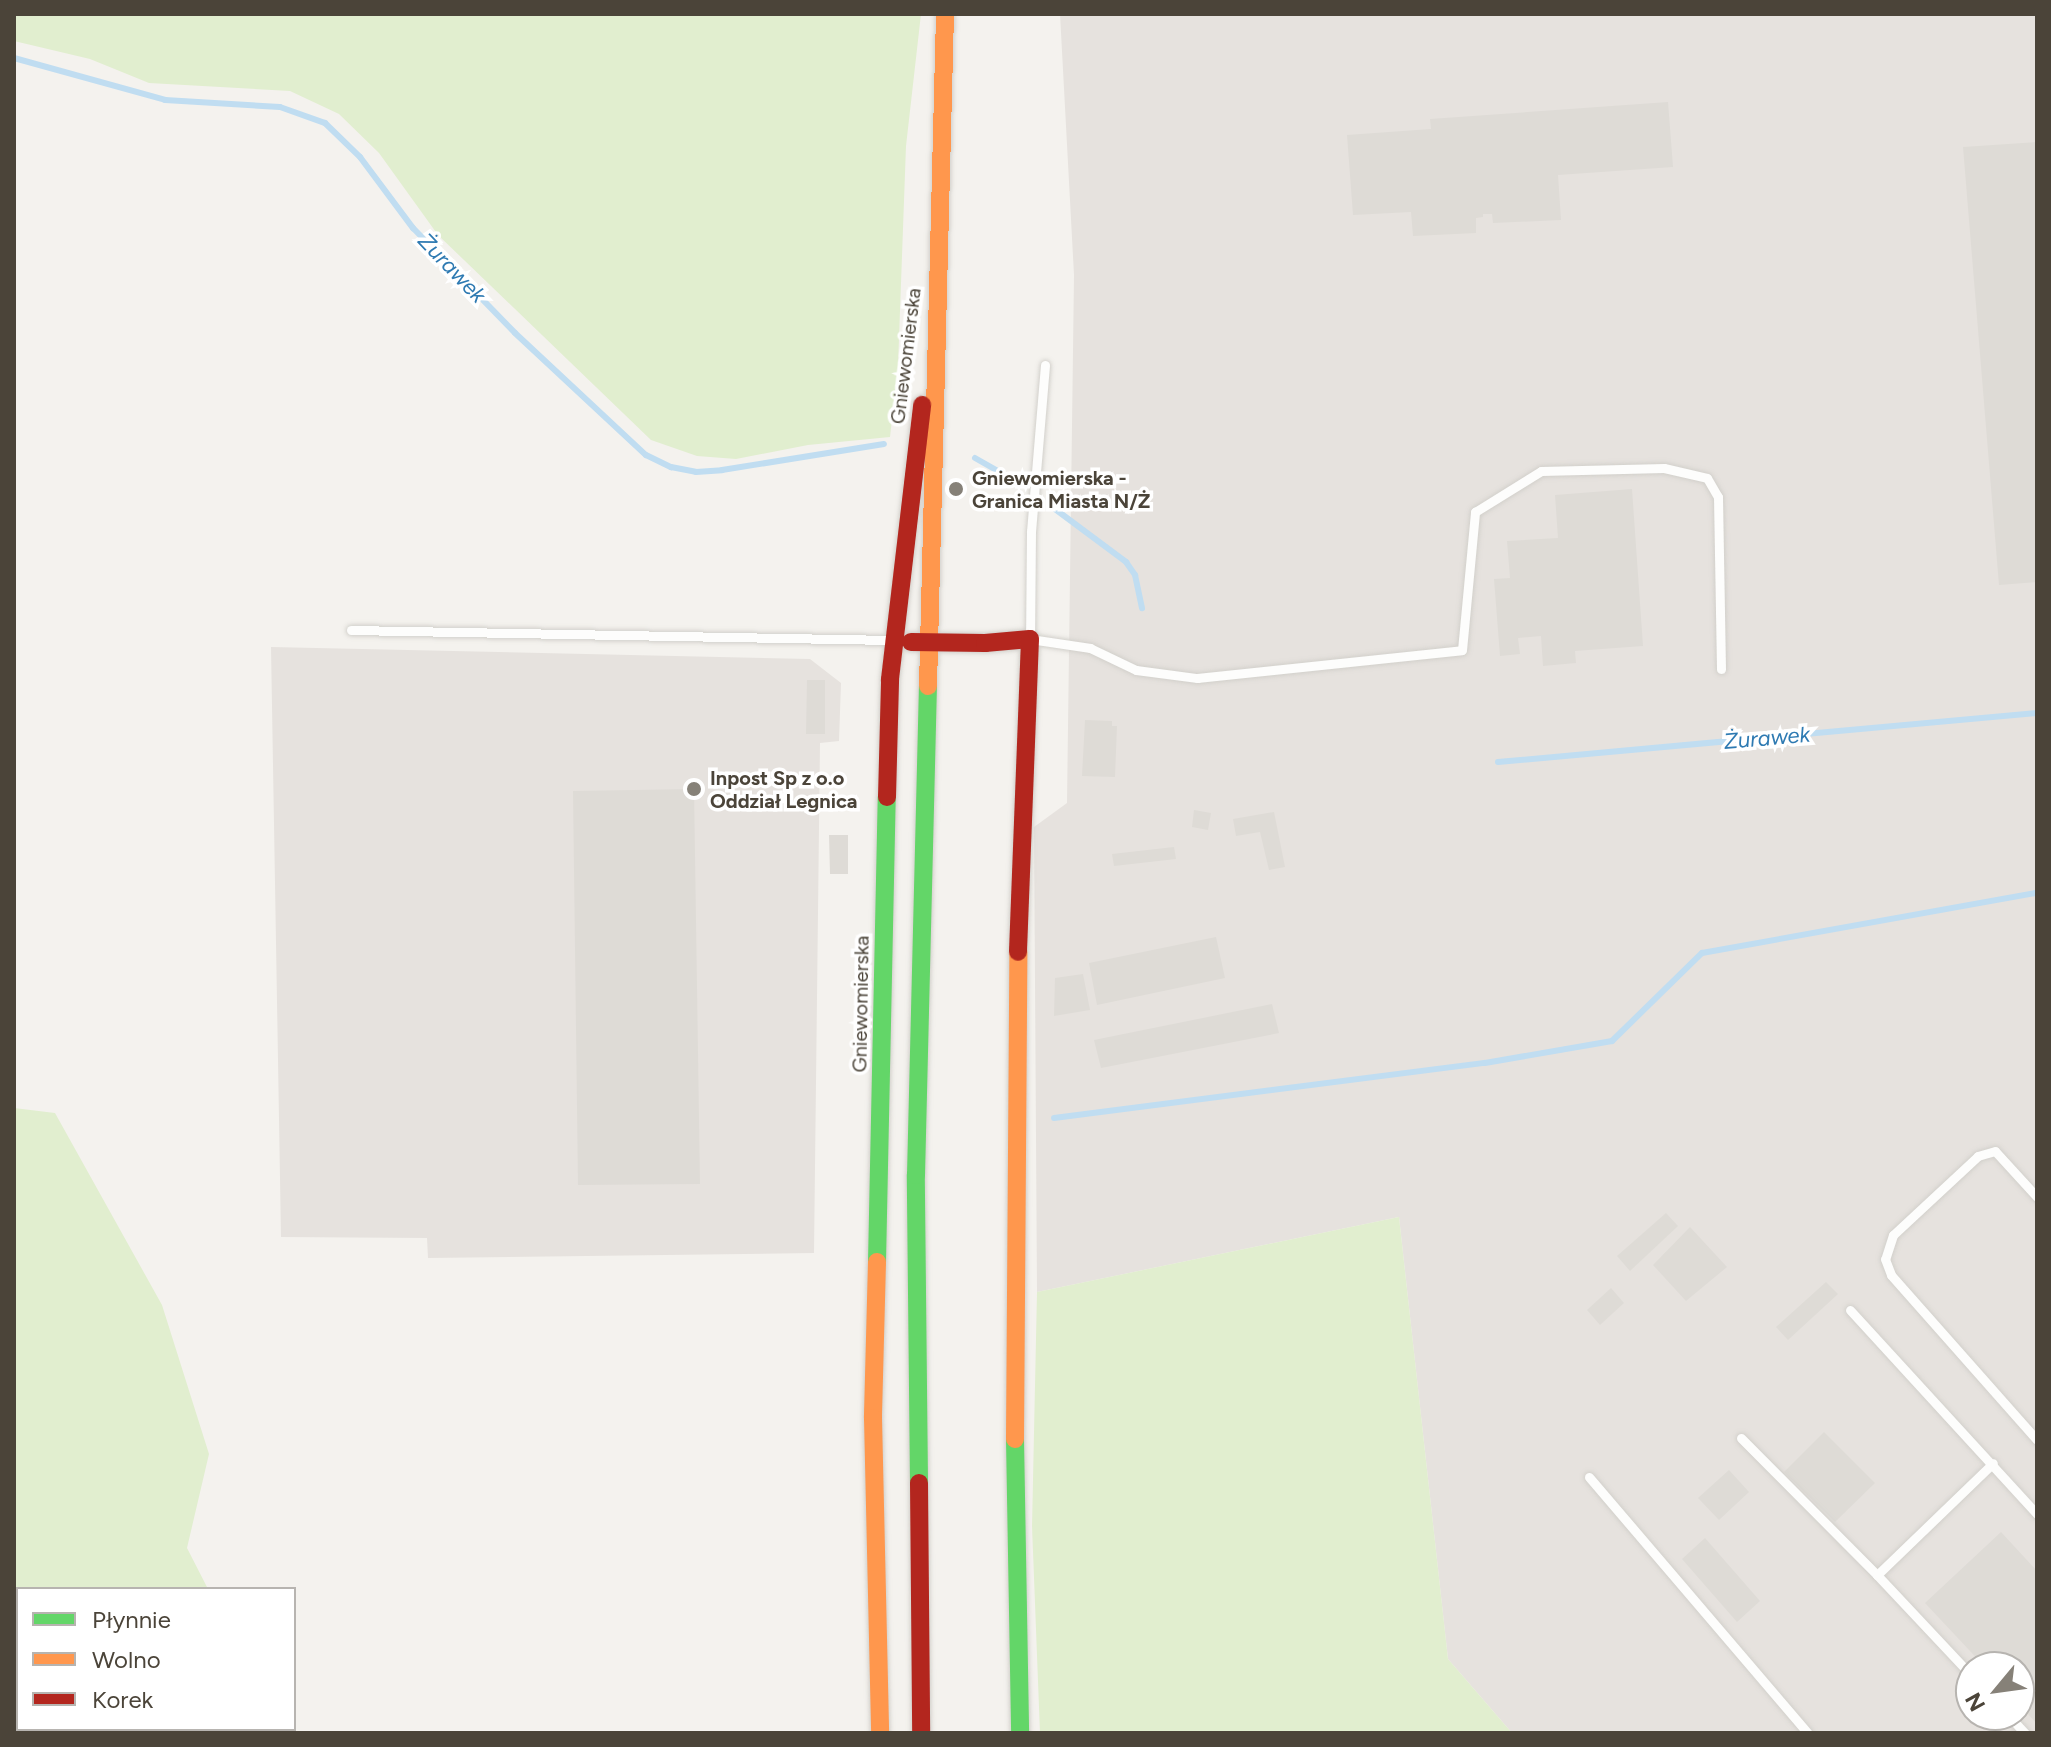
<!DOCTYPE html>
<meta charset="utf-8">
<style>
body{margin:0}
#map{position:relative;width:2051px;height:1747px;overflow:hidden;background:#f4f2ee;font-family:Figtree,sans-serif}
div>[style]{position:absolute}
.industrial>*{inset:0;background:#e6e2de}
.green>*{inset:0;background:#e1eecf}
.stream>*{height:6px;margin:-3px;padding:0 3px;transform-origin:3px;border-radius:3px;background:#c0ddf1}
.building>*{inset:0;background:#dedbd6}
.roads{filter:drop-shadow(0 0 2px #d2d0cb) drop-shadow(0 0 2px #d2d0cb)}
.lane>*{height:9px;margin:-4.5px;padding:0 4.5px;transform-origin:4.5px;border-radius:4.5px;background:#fdfdfc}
.fast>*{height:18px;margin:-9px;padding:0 9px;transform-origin:9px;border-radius:9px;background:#63d668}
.slow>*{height:18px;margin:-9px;padding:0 9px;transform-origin:9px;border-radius:9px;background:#ff974d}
.jam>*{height:18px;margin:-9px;padding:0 9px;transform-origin:9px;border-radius:9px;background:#b3261e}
.dots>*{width:22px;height:22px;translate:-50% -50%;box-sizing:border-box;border:4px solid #fff;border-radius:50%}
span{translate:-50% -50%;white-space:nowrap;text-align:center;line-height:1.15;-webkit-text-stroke:7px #fff;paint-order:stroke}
.street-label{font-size:20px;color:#4b4439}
.poi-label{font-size:20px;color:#4b4439;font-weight:700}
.left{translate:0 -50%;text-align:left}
.water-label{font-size:22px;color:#2e7ab2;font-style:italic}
.frame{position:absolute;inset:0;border:16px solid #4b4439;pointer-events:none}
.legend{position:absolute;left:16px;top:1587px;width:280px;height:144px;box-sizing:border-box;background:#fff;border:2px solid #b7b4b0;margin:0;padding:10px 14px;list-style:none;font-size:24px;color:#4b4439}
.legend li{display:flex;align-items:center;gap:16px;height:40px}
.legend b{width:40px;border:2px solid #b7b4b0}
.north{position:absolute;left:1955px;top:1651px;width:80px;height:80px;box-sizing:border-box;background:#fff;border:2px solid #b7b4b0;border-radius:50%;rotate:241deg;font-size:22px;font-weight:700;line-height:32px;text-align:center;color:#4b4439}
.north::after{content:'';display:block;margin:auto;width:28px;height:36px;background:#868178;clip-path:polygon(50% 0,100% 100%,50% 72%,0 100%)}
</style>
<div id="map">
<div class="industrial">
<div style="clip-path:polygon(evenodd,1060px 14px,2037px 14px,2037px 1733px,1512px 1733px,1448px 1659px,1399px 1217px,1037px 1292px,1034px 827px,1067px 803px,1074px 275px,1060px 14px,1971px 1667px,2019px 1667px,2019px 1715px,1971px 1715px,1971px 1667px)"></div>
<div style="clip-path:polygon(271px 647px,810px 659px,841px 683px,839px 741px,820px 743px,814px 1253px,428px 1258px,427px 1238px,281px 1237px)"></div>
</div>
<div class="green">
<div style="clip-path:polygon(14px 14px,921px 14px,906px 146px,898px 366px,890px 437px,808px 445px,736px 459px,697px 456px,651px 440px,438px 235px,379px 153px,339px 114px,290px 91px,149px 83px,90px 59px,14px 41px)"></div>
<div style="clip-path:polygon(14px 1108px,55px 1113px,162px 1305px,209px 1454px,187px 1548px,208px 1589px,18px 1589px,18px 1729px,277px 1729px,279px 1733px,14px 1733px)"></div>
<div style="clip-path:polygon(1399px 1217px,1448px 1659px,1512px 1733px,1040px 1733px,1032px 1526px,1037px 1292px)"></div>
</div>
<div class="stream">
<div style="left:14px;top:58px;width:157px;rotate:15.5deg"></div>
<div style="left:165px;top:100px;width:115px;rotate:3.5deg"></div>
<div style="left:280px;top:107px;width:48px;rotate:19.6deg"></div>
<div style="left:325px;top:123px;width:49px;rotate:44.2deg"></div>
<div style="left:360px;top:157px;width:89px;rotate:53.3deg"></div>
<div style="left:413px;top:228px;width:146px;rotate:45.8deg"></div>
<div style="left:515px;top:333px;width:179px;rotate:43deg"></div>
<div style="left:646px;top:455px;width:28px;rotate:26deg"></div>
<div style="left:671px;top:467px;width:25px;rotate:11deg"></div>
<div style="left:696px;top:472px;width:26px;rotate:-4deg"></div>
<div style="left:722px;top:470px;width:164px;rotate:-9.1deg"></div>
<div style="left:975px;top:458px;width:53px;rotate:29.5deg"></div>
<div style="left:1055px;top:509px;width:89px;rotate:36.7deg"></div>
<div style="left:1126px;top:562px;width:16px;rotate:55deg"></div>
<div style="left:1135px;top:575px;width:34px;rotate:78deg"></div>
<div style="left:1498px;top:762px;width:541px;rotate:-5.19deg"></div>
<div style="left:1054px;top:1118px;width:434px;rotate:-7.3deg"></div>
<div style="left:1485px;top:1063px;width:129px;rotate:-9.8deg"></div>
<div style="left:1612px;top:1041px;width:126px;rotate:-44.4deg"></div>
<div style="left:1702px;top:953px;width:340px;rotate:-10.2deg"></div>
</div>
<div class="building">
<div style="clip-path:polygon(1668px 102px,1673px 167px,1558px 175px,1561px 220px,1493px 223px,1492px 214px,1483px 214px,1483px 217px,1476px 218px,1476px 233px,1413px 236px,1411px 212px,1353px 215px,1347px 135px,1431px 129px,1430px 119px)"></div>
<div style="clip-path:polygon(2037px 142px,2037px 582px,1999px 585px,1963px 147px)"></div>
<div style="clip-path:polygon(1632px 489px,1643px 646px,1575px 651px,1576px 663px,1543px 666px,1541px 636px,1518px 638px,1520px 654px,1500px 656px,1494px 579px,1510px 578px,1507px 541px,1558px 538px,1555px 495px)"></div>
<div style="clip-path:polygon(807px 680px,825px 680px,825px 734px,806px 734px)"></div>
<div style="clip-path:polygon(1085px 720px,1112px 721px,1112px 726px,1117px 726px,1115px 777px,1082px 776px)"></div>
<div style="clip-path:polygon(694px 789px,700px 1184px,578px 1185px,573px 791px)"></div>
<div style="clip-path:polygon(1194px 810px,1211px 813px,1208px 830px,1192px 827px)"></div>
<div style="clip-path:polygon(1274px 812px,1285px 867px,1269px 870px,1260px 832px,1236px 836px,1233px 819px)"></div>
<div style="clip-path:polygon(829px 835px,848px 835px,848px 874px,830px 874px)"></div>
<div style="clip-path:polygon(1174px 847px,1176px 859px,1114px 866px,1112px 854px)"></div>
<div style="clip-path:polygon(1216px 937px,1225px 978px,1097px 1005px,1089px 963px)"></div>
<div style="clip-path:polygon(1083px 974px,1090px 1010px,1054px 1016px,1055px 978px)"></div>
<div style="clip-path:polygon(1272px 1004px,1279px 1033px,1101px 1068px,1094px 1040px)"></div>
<div style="clip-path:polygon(1666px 1213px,1678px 1226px,1630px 1271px,1617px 1256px)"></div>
<div style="clip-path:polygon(1690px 1227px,1727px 1267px,1686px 1301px,1653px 1265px)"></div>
<div style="clip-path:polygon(1826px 1282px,1838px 1294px,1788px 1340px,1776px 1327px)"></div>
<div style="clip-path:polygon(1611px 1288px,1624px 1303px,1600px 1325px,1587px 1310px)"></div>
<div style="clip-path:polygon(1824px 1432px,1875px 1483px,1835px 1522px,1784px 1472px)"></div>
<div style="clip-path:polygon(1729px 1470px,1749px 1492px,1719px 1520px,1698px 1498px)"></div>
<div style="clip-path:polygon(2001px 1532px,2037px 1571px,2037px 1724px,2019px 1704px,2019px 1667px,1985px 1667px,1925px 1603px)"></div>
<div style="clip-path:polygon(1705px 1538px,1760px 1601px,1737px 1622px,1682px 1559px)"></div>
</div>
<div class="roads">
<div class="lane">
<div style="left:1045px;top:365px;width:167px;rotate:94.8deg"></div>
<div style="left:1031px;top:531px;width:108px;rotate:90.5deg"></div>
<div style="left:1030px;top:639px;width:61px;rotate:8.5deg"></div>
<div style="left:1090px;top:648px;width:51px;rotate:25.6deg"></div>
<div style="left:1136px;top:670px;width:62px;rotate:7.5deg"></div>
<div style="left:1197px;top:678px;width:266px;rotate:-6deg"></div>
<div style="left:1462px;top:650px;width:139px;rotate:-84.6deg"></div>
<div style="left:1475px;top:512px;width:78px;rotate:-31.8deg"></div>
<div style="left:1541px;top:471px;width:123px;rotate:-1.4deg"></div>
<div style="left:1664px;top:468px;width:44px;rotate:13.1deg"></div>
<div style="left:1707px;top:478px;width:22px;rotate:60deg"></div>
<div style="left:1718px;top:497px;width:172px;rotate:89deg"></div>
<div style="left:351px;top:630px;width:541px;rotate:1.06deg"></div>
<div style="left:2037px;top:1197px;width:62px;rotate:-132.4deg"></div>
<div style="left:1995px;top:1151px;width:18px;rotate:164deg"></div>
<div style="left:1978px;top:1156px;width:116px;rotate:137.1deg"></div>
<div style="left:1893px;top:1235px;width:25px;rotate:108deg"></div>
<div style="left:1885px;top:1259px;width:17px;rotate:69deg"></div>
<div style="left:1891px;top:1275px;width:220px;rotate:48.5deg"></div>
<div style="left:1850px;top:1310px;width:277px;rotate:47.5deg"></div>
<div style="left:1741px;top:1438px;width:193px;rotate:45.2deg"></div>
<div style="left:1589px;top:1477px;width:337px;rotate:49.5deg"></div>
<div style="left:1971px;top:1675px;width:137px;rotate:-133.2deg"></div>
<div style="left:1877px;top:1575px;width:161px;rotate:-44deg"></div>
<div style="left:2008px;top:1715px;width:25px;rotate:47deg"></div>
</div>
<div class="fast">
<div style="left:877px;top:1262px;width:465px;rotate:-88.8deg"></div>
<div style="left:1015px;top:1439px;width:294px;rotate:89deg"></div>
<div style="left:919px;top:1483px;width:308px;rotate:-90.6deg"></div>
<div style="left:916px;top:1175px;width:489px;rotate:-88.6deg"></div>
</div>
<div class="slow">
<div style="left:928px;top:686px;width:672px;rotate:-88.55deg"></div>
<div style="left:877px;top:1262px;width:156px;rotate:91.5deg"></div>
<div style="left:873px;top:1418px;width:315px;rotate:88.7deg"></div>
<div style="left:1015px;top:1439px;width:487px;rotate:-89.6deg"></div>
</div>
<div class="jam">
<div style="left:911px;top:642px;width:74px;rotate:0.8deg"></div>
<div style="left:985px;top:643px;width:45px;rotate:-5.1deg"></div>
<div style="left:1030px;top:639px;width:313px;rotate:92.2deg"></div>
<div style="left:887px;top:797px;width:118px;rotate:-88.5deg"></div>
<div style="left:890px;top:679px;width:276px;rotate:-83.3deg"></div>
<div style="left:919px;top:1483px;width:250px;rotate:89.5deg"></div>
</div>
</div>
<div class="dots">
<div style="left:956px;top:489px;background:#868178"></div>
<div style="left:694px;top:789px;background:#868178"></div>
</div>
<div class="street-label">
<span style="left:906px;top:356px;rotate:-83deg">Gniewomierska</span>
<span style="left:861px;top:1004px;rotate:-89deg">Gniewomierska</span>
</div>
<div class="poi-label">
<span class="left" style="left:972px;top:490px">Gniewomierska -<br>Granica Miasta N/Ż</span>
<span class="left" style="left:710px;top:790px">Inpost Sp z o.o<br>Oddział Legnica</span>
</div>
<div class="water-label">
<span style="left:452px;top:268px;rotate:46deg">Żurawek</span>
<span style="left:1767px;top:738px;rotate:-5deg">Żurawek</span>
</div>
<div class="frame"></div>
<ul class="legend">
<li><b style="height:10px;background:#63d668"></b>Płynnie</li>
<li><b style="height:10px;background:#ff974d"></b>Wolno</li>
<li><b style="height:10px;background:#b3261e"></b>Korek</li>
</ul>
<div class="north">N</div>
</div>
